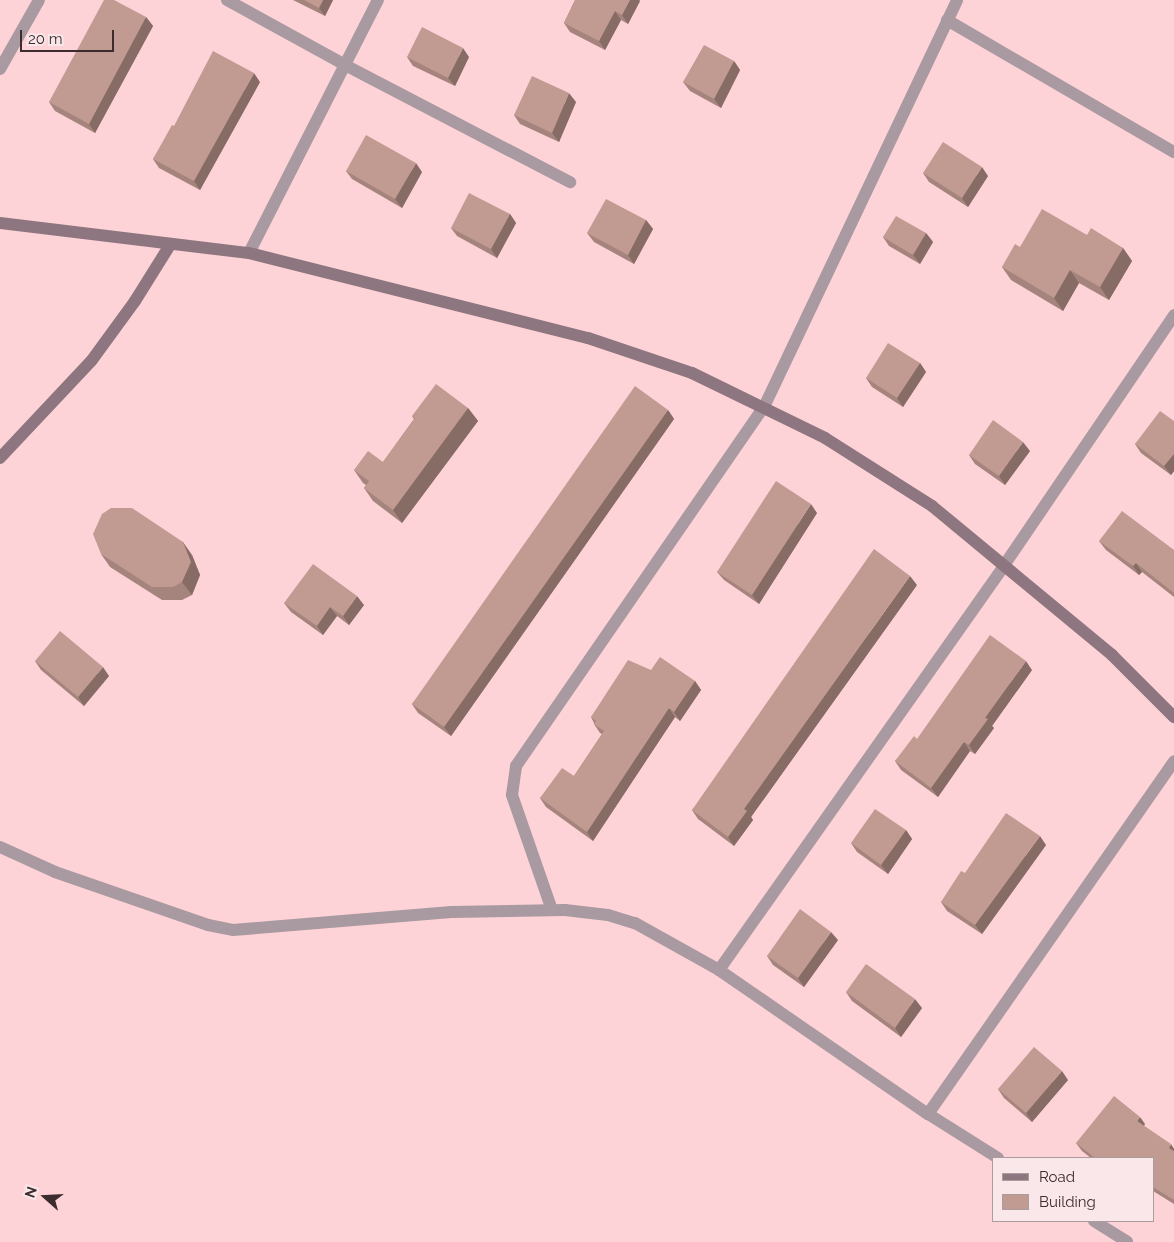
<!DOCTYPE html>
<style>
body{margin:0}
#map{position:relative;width:1174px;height:1242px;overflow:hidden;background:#fed3d7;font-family:Raleway,sans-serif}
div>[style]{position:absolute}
.street>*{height:12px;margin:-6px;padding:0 6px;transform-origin:6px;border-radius:6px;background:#a999a0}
.secondary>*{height:12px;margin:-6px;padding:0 6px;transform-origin:6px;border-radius:6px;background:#8e7681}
.wall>*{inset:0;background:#a6847e}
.shaded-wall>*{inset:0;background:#876c66}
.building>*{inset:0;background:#c19a92}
span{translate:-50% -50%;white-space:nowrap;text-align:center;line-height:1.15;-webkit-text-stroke:5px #f9e7e9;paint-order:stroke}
.legend{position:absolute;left:992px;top:1157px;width:162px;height:65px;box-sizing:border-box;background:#f9e7e9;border:1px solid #ad9c9e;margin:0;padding:6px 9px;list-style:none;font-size:15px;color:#3c2c2e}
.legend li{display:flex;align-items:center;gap:10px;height:25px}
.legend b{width:25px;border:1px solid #ad9c9e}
.north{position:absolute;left:20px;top:1172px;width:50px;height:50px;-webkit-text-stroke:4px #f9e7e9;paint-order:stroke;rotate:289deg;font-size:14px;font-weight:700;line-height:20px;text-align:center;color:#3c2c2e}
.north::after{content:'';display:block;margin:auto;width:18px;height:22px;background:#3c2c2e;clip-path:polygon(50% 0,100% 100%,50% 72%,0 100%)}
.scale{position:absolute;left:20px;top:30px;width:94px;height:22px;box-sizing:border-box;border:2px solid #3c2c2e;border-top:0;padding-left:6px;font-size:15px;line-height:18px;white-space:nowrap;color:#3c2c2e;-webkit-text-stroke:4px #f9e7e9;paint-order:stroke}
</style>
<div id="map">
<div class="street">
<div style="left:227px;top:0;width:135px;rotate:28.8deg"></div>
<div style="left:345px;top:65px;width:254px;rotate:27.5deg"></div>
<div style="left:947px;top:20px;width:263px;rotate:30.2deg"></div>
<div style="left:0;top:69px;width:79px;rotate:-60.5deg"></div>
<div style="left:249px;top:253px;width:284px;rotate:-63deg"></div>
<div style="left:0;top:847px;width:60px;rotate:24.4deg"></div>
<div style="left:55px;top:872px;width:162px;rotate:19.1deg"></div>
<div style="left:208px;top:925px;width:25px;rotate:11deg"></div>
<div style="left:233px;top:930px;width:219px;rotate:-4.7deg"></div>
<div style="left:451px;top:912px;width:114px;rotate:-1deg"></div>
<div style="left:565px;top:910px;width:43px;rotate:6.6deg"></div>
<div style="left:608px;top:915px;width:28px;rotate:17deg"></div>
<div style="left:635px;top:923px;width:96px;rotate:29.2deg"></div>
<div style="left:719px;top:970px;width:254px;rotate:34.6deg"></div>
<div style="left:552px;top:910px;width:122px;rotate:-109.2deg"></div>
<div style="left:512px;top:795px;width:29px;rotate:-82deg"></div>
<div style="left:516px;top:766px;width:436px;rotate:-55.4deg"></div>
<div style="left:764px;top:407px;width:450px;rotate:-64.6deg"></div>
<div style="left:719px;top:970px;width:497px;rotate:-54.8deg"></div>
<div style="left:1005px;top:564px;width:301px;rotate:-55.8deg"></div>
<div style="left:998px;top:1158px;width:83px;rotate:-147.8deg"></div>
<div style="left:928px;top:1114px;width:430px;rotate:-55.1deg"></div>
<div style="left:1094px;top:1221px;width:39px;rotate:32deg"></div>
</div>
<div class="secondary">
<div style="left:0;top:223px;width:251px;rotate:6.9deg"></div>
<div style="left:249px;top:253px;width:349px;rotate:14.1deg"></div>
<div style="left:588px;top:338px;width:110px;rotate:18.6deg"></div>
<div style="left:692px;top:373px;width:148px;rotate:26deg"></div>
<div style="left:825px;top:438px;width:127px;rotate:32.4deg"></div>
<div style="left:932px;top:506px;width:234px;rotate:39.6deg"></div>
<div style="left:1112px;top:655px;width:88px;rotate:45deg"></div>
<div style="left:0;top:458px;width:134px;rotate:-46.8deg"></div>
<div style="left:92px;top:360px;width:73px;rotate:-53.9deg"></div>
<div style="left:135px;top:301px;width:66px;rotate:-58deg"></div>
</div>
<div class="wall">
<div style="clip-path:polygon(293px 0,333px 0,325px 16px)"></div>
<div style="clip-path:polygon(575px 0,639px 0,640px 1px,628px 24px,621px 20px,605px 50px,570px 32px,564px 23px)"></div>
<div style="clip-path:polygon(146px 17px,153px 26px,95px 133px,55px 111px,49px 102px)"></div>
<div style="clip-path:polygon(407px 57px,469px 57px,455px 86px,413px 66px)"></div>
<div style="clip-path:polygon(734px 61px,740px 70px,721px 108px,690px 91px,683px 82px)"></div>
<div style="clip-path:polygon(260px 82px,200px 190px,159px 168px,153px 159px,174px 126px)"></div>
<div style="clip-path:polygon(576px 102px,559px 142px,520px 124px,514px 115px)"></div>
<div style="clip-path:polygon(346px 171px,422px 172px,402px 208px,352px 179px)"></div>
<div style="clip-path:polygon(923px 173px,988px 176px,968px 207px,929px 182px)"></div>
<div style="clip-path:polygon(510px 214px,516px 223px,497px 258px,457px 236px,451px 228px)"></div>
<div style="clip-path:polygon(646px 220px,653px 229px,634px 264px,594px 242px,587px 233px)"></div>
<div style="clip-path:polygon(926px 233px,933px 242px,920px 264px,889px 246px,883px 237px)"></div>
<div style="clip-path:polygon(1087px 235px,1123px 248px,1132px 261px,1109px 300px,1079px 283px,1063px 311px,1011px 280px,1002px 267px,1020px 247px)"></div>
<div style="clip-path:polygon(920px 363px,926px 372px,903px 407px,872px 387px,866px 378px)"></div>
<div style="clip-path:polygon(468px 408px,478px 421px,402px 523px,373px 501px,364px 488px,366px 485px,363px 483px,354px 470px,383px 462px,414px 419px,412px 416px)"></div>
<div style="clip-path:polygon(668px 410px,674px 419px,451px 736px,418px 713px,412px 704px)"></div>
<div style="clip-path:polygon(1174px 421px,1174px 471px,1171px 475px,1141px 453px,1135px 444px)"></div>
<div style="clip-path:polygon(1030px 451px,1005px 485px,975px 464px,969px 455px)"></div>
<div style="clip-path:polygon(817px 513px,759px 604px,724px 580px,717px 572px)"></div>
<div style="clip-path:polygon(1099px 541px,1174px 550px,1174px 597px,1142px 572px,1139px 575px,1106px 550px)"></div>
<div style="clip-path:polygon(101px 554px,192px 555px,200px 575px,192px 595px,182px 600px,162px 600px,110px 567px)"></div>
<div style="clip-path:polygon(917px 585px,751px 817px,753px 820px,734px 846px,698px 819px,692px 810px)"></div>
<div style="clip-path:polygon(284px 603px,364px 605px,349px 625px,337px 616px,323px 635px,291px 612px)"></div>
<div style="clip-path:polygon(35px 661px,109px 676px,84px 706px,41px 670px)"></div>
<div style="clip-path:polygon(651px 670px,695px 681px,701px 690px,680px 721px,675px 717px,593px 841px,546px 807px,540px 798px,574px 776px,602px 734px,600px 733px,594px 724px,594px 723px,591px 717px)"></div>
<div style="clip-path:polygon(1032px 670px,992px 726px,994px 728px,975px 754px,970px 751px,938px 797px,901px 770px,895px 761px,917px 739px)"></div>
<div style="clip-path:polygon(906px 830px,912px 839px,888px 874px,857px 852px,851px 843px)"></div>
<div style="clip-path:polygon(1046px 845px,982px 934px,947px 911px,941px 902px)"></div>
<div style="clip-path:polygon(838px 940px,804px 987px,773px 965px,767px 956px)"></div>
<div style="clip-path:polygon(846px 992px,922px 1008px,901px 1037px,852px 1001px)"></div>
<div style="clip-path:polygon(1068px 1080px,1032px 1122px,1004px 1098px,998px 1089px)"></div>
<div style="clip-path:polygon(1145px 1124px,1144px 1126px,1174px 1149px,1174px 1204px,1153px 1191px,1153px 1158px,1091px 1158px,1082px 1151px,1076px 1143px)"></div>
</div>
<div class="shaded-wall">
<div style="clip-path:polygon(323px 0,333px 0,325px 16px,319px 8px)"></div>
<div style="clip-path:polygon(630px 0,639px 0,640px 1px,628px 24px,622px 15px)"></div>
<div style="clip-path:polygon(615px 11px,621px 20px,605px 50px,599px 41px)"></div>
<div style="clip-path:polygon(146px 17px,153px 26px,95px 133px,89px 124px)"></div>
<div style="clip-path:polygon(463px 48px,469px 57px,455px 86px,448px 78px)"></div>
<div style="clip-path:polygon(734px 61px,740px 70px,721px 108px,714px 99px)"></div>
<div style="clip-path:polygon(254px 73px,260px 82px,200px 190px,194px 181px)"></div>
<div style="clip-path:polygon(569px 93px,576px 102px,559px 142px,552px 133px)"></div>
<div style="clip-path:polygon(416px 163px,422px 172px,402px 208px,395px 199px)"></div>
<div style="clip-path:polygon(982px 167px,988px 176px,968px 207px,962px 198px)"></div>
<div style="clip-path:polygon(510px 214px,516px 223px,497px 258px,491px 249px)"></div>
<div style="clip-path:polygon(646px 220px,653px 229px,634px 264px,628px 255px)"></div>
<div style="clip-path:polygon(926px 233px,933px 242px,920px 264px,913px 255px)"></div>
<div style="clip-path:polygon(1123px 248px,1132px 261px,1109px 300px,1100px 287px)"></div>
<div style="clip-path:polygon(1070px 270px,1079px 283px,1063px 311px,1054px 298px)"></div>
<div style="clip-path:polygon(920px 363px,926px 372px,903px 407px,897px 398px)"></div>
<div style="clip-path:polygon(468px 408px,478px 421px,402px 523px,393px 510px)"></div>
<div style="clip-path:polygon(668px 410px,674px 419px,451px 736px,444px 727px)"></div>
<div style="clip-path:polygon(1023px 442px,1030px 451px,1005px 485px,999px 476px)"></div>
<div style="clip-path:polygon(1174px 454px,1174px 471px,1171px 475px,1164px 466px)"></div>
<div style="clip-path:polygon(811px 504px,817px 513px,759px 604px,752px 595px)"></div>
<div style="clip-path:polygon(183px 542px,192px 555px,200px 575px,192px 595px,182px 582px)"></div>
<div style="clip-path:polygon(1136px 563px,1142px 572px,1139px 575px,1133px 566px)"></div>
<div style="clip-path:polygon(910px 576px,917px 585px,751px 817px,753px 820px,734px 846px,728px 837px,744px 809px)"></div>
<div style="clip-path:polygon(357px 596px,364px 605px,349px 625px,343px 616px)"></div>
<div style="clip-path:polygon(330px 607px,337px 616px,323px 635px,317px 626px)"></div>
<div style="clip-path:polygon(1026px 661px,1032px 670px,992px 726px,994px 728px,975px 754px,969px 745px,985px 718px)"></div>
<div style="clip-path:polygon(103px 667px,109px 676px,84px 706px,78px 697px)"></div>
<div style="clip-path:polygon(695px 681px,701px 690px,680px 721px,674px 712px)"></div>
<div style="clip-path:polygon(669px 708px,675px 717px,593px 841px,587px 832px)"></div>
<div style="clip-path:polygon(964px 742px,970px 751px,938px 797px,931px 788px)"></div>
<div style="clip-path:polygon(906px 830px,912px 839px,888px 874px,881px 865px)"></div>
<div style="clip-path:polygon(1040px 836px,1046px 845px,982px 934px,975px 925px)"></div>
<div style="clip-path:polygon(831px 932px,838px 940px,804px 987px,798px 978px)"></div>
<div style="clip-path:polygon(915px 999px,922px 1008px,901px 1037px,895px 1028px)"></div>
<div style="clip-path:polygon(1062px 1071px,1068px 1080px,1032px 1122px,1026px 1113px)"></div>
<div style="clip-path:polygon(1140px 1117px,1145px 1124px,1142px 1128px,1137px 1121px)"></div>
<div style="clip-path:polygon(1171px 1144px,1174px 1149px,1174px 1155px,1169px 1148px)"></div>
</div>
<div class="building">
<div style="clip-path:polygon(104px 0,114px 0,146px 17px,89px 124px,49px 102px)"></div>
<div style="clip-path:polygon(304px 0,323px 0,319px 8px)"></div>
<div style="clip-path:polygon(575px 0,630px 0,622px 15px,615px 11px,599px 41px,564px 23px)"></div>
<div style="clip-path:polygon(422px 27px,463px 48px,448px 78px,407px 57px)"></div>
<div style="clip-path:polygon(704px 45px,734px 61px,714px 99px,683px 82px)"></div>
<div style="clip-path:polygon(213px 51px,254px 73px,194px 181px,153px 159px,172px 125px,174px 126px)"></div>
<div style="clip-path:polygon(532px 76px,569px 93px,552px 133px,514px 115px)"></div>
<div style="clip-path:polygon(366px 135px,416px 163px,395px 199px,346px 171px)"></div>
<div style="clip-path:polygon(943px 142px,982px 167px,962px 198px,923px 173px)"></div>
<div style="clip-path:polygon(469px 193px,510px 214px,491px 249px,451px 228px)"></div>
<div style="clip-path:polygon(606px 199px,646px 220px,628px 255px,587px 233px)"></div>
<div style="clip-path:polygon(1042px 209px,1087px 235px,1091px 228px,1123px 248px,1100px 287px,1070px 270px,1054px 298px,1002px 267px,1015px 244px,1020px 247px)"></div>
<div style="clip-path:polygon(896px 216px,926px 233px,913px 255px,883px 237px)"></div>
<div style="clip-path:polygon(888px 343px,920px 363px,897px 398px,866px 378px)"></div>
<div style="clip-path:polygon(436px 384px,468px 408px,393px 510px,364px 488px,369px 481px,354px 470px,368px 451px,383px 462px,415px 418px,412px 416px)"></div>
<div style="clip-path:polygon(635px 386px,668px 410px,444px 727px,412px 704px)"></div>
<div style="clip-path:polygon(1160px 411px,1174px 421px,1174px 454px,1164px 466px,1135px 444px)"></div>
<div style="clip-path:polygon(993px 420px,1023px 442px,999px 476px,969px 455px)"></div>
<div style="clip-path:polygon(776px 481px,811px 504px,752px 595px,717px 572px)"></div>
<div style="clip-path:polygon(111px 508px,132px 508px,183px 542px,191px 562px,182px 582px,173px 587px,152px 587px,101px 554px,93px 534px,102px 514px)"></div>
<div style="clip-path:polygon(1122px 511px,1174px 550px,1174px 593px,1136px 563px,1133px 566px,1099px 541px)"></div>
<div style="clip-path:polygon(874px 549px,910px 576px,744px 809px,747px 811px,728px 837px,692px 810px)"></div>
<div style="clip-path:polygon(313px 564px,357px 596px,343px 616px,330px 607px,317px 626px,284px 603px)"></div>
<div style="clip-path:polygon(60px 631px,103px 667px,78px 697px,35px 661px)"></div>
<div style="clip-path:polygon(990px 635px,1026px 661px,985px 718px,988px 719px,969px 745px,964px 742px,931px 788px,895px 761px,914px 736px,917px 739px)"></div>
<div style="clip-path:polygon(660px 657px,695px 681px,674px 712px,669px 708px,587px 832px,540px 798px,562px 768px,574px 776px,604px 731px,594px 724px,596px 721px,591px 717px,628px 660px,651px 670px)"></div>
<div style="clip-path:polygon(875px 809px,906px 830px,881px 865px,851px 843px)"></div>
<div style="clip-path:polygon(1006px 813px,1040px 836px,975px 925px,941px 902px,961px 871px,965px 873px)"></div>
<div style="clip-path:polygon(800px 909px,831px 932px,798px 978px,767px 956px)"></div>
<div style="clip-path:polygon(866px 964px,915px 999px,895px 1028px,846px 992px)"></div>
<div style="clip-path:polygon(1034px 1047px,1062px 1071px,1026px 1113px,998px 1089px)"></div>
<div style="clip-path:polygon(1114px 1096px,1140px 1117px,1137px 1121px,1171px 1144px,1169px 1148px,1174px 1151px,1174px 1200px,1153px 1187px,1153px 1158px,1095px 1158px,1076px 1143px)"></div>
</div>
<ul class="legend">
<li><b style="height:6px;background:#8e7681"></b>Road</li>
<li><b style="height:14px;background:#c19a92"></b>Building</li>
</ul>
<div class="north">N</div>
<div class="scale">20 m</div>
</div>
